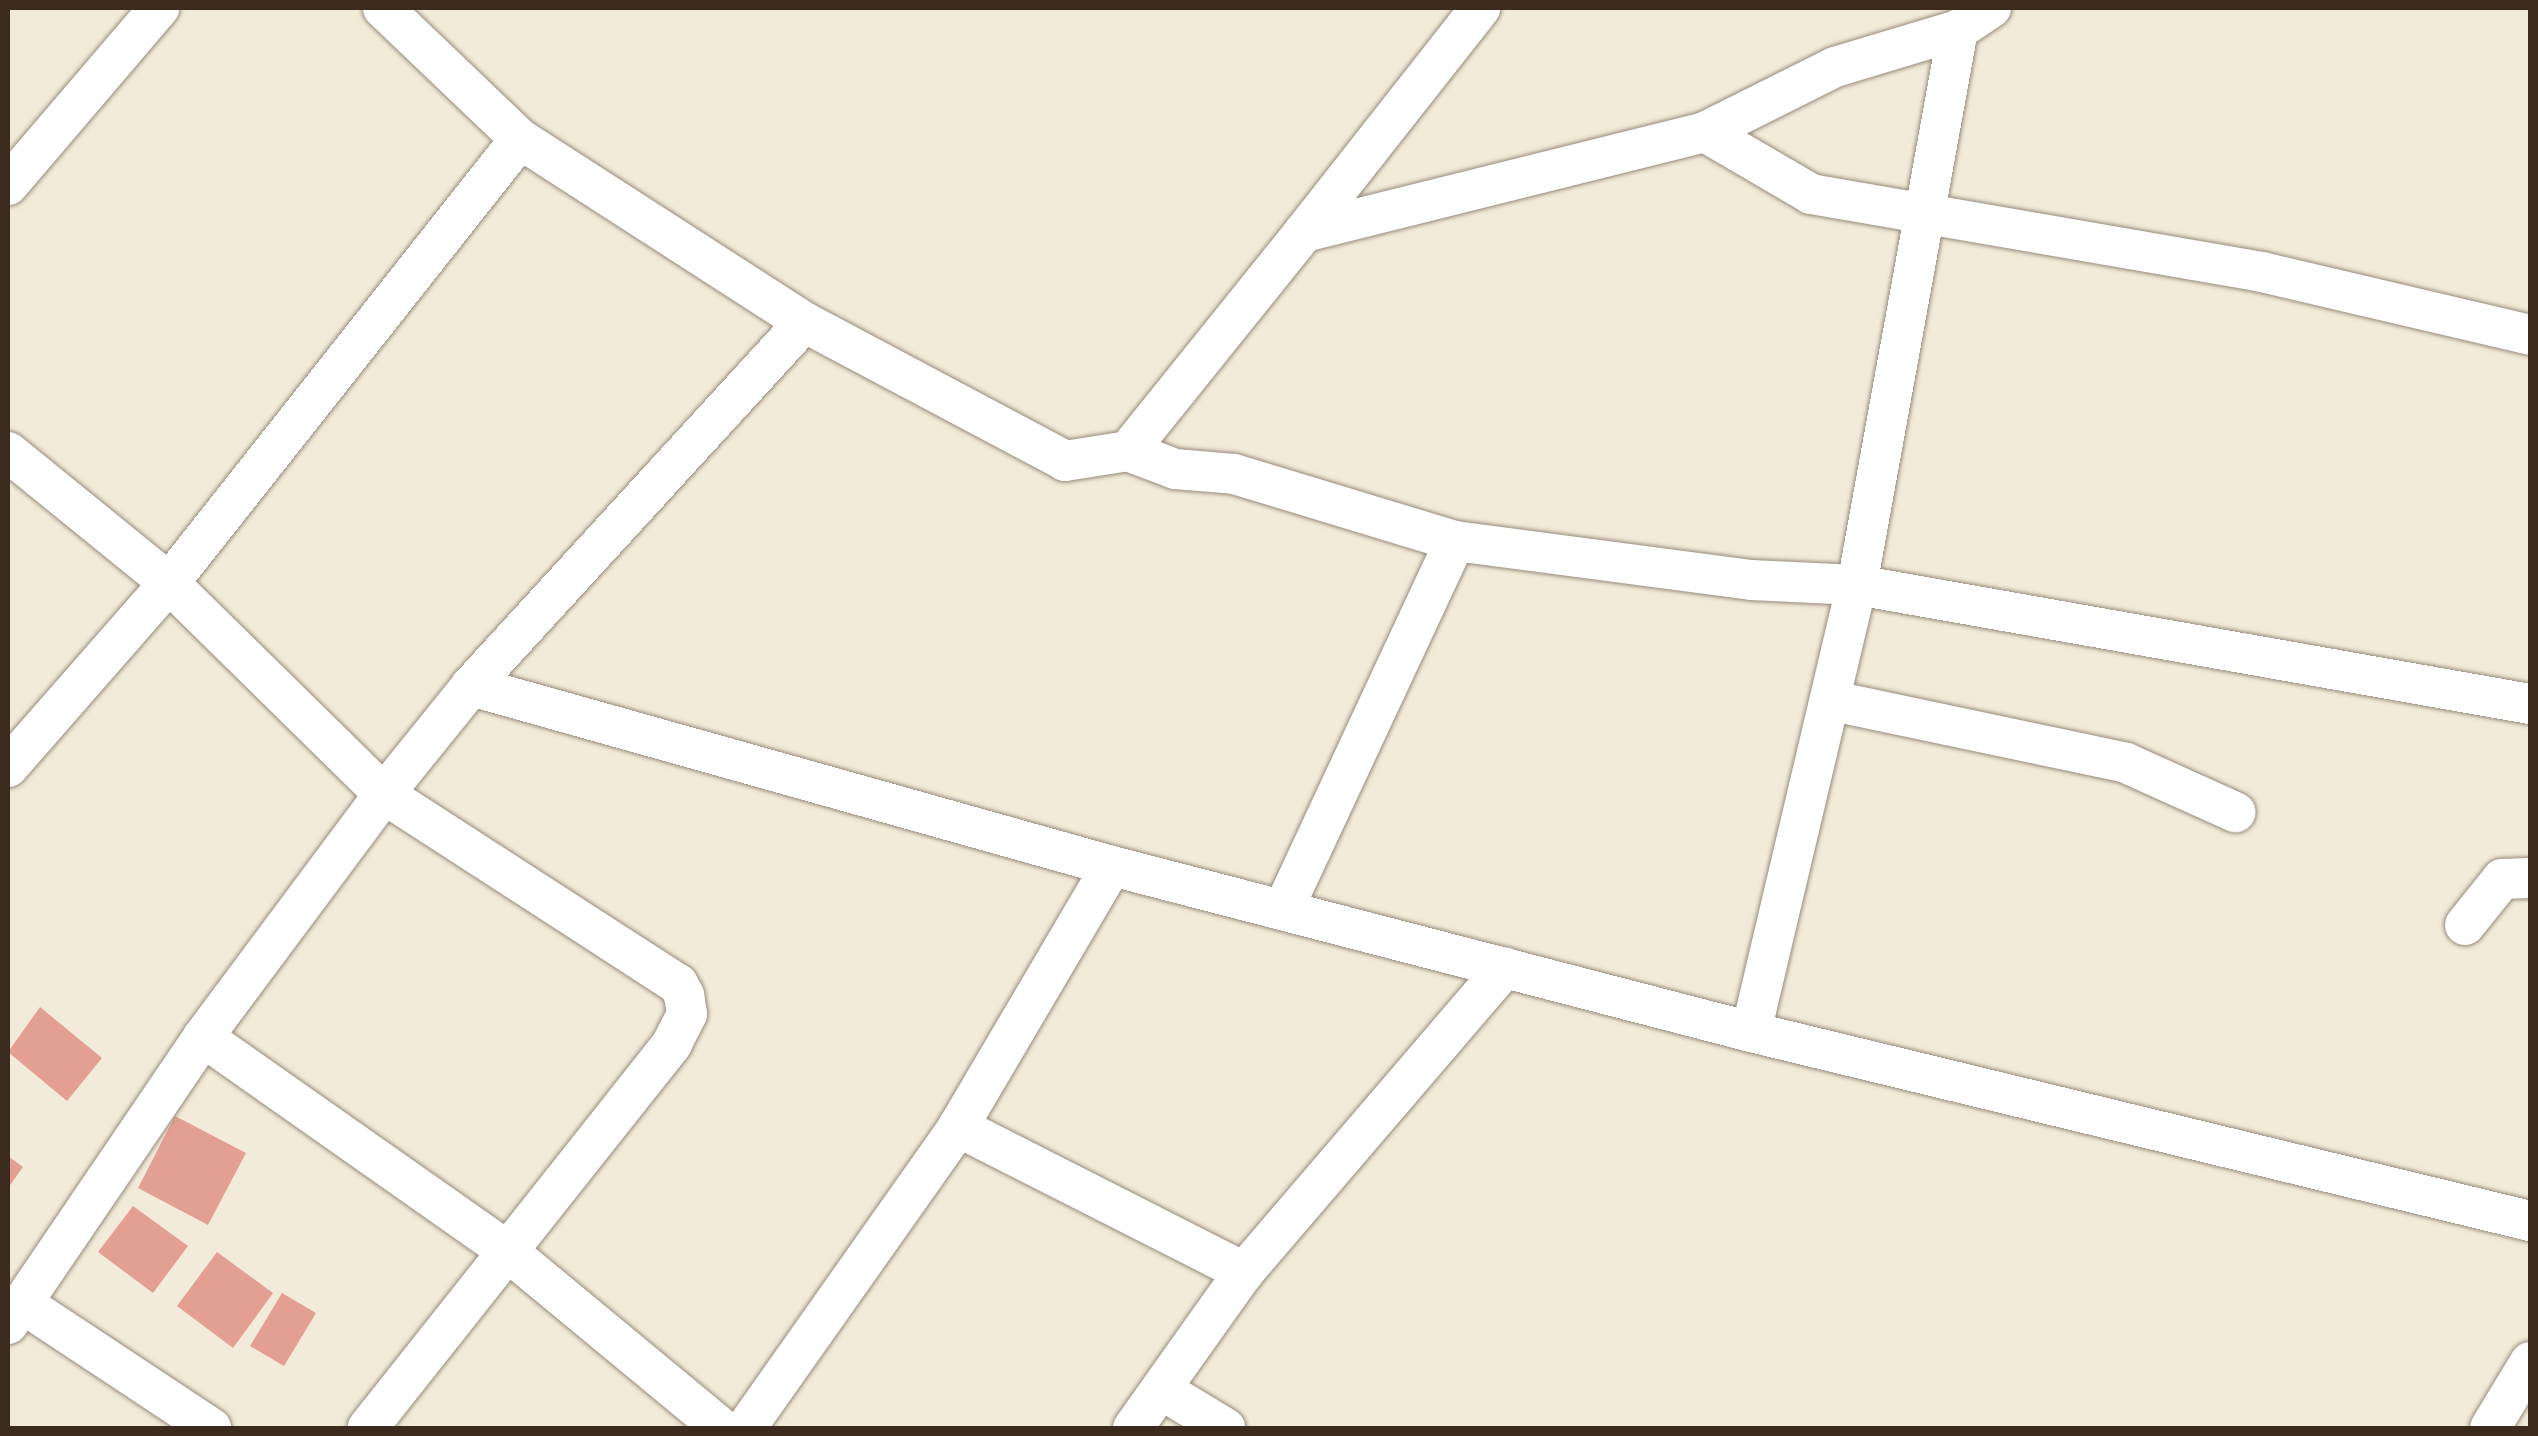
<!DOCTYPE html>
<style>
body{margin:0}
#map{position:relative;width:2538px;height:1436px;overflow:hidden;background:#f3ebda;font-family:Delius,sans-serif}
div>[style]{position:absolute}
.building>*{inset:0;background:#e39f92}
.roads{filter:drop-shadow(0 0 2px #978a7c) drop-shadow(0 0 2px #978a7c)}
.minor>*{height:40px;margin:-20px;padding:0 20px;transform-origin:20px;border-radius:20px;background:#fff}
span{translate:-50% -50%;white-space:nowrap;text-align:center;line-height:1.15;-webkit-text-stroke:8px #f6f6f2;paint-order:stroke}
.frame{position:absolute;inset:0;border:10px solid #3b2a1e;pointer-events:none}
</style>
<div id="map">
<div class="building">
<div style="clip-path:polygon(40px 1007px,102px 1058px,67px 1101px,8px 1052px)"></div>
<div style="clip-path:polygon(175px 1116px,246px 1153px,208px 1225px,138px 1188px)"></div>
<div style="clip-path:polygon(8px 1156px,23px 1167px,8px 1188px)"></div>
<div style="clip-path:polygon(133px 1206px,188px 1246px,153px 1293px,98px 1252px)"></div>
<div style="clip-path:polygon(217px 1252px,273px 1293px,233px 1348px,177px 1306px)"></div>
<div style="clip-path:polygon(282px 1293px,316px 1313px,284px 1366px,250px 1346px)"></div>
</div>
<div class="roads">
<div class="minor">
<div style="left:383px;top:8px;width:190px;rotate:43.7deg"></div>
<div style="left:520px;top:139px;width:338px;rotate:32.8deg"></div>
<div style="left:804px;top:322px;width:296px;rotate:28deg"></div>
<div style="left:1065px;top:461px;width:64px;rotate:-9deg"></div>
<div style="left:1128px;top:451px;width:281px;rotate:-51.2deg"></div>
<div style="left:1304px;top:232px;width:413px;rotate:-14deg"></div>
<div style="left:1705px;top:132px;width:145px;rotate:-26.6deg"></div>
<div style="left:1835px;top:67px;width:128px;rotate:-16.7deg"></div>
<div style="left:1958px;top:30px;width:40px;rotate:-34deg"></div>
<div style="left:1705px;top:132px;width:123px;rotate:30.3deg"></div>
<div style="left:1811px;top:194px;width:458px;rotate:9.8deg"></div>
<div style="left:2262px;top:272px;width:275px;rotate:13.2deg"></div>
<div style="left:8px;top:185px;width:233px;rotate:-49.5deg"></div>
<div style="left:1304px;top:232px;width:285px;rotate:-51.8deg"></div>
<div style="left:1128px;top:451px;width:50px;rotate:21deg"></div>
<div style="left:1175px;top:469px;width:59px;rotate:4.8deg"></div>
<div style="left:1234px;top:474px;width:231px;rotate:16.9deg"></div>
<div style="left:1455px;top:541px;width:299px;rotate:7.5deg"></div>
<div style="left:1751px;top:580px;width:106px;rotate:2.7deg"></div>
<div style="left:1857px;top:585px;width:683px;rotate:10.03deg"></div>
<div style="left:8px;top:452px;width:208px;rotate:39.1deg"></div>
<div style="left:169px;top:583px;width:301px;rotate:44.5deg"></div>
<div style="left:384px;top:794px;width:350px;rotate:32.9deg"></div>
<div style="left:678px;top:984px;width:13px;rotate:61deg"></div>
<div style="left:684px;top:995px;width:19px;rotate:81deg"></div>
<div style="left:687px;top:1014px;width:34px;rotate:117deg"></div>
<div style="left:672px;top:1044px;width:490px;rotate:128.4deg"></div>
<div style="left:471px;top:686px;width:666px;rotate:15.69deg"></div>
<div style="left:1112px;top:866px;width:660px;rotate:14.56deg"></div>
<div style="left:1751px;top:1032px;width:802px;rotate:13.64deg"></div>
<div style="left:1833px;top:701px;width:299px;rotate:11.9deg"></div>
<div style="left:2126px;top:763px;width:120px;rotate:24.2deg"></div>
<div style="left:8px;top:767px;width:244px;rotate:-48.8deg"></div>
<div style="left:169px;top:583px;width:566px;rotate:-51.67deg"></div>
<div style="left:1283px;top:910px;width:407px;rotate:-65deg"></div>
<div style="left:2465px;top:925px;width:59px;rotate:-51.2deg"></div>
<div style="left:2502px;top:879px;width:28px;rotate:-2deg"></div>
<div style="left:1751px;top:1032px;width:459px;rotate:-76.7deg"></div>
<div style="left:1857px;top:585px;width:564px;rotate:-79.69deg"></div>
<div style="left:203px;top:1037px;width:370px;rotate:35.1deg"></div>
<div style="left:506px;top:1250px;width:279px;rotate:39.6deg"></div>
<div style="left:958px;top:1127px;width:321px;rotate:26.9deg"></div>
<div style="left:22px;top:1303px;width:227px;rotate:33.5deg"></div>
<div style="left:8px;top:1324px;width:347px;rotate:-55.8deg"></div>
<div style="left:203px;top:1037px;width:303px;rotate:-53.3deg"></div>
<div style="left:384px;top:794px;width:139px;rotate:-51.1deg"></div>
<div style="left:471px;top:686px;width:493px;rotate:-47.5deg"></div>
<div style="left:1162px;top:1390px;width:74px;rotate:31.1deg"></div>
<div style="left:746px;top:1428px;width:368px;rotate:-54.8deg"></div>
<div style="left:958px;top:1127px;width:303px;rotate:-59.5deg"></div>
<div style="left:1133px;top:1428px;width:191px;rotate:-54.6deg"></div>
<div style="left:1244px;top:1272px;width:401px;rotate:-49.4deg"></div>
<div style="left:2490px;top:1428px;width:77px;rotate:-58.8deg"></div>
</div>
</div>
<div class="frame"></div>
</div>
